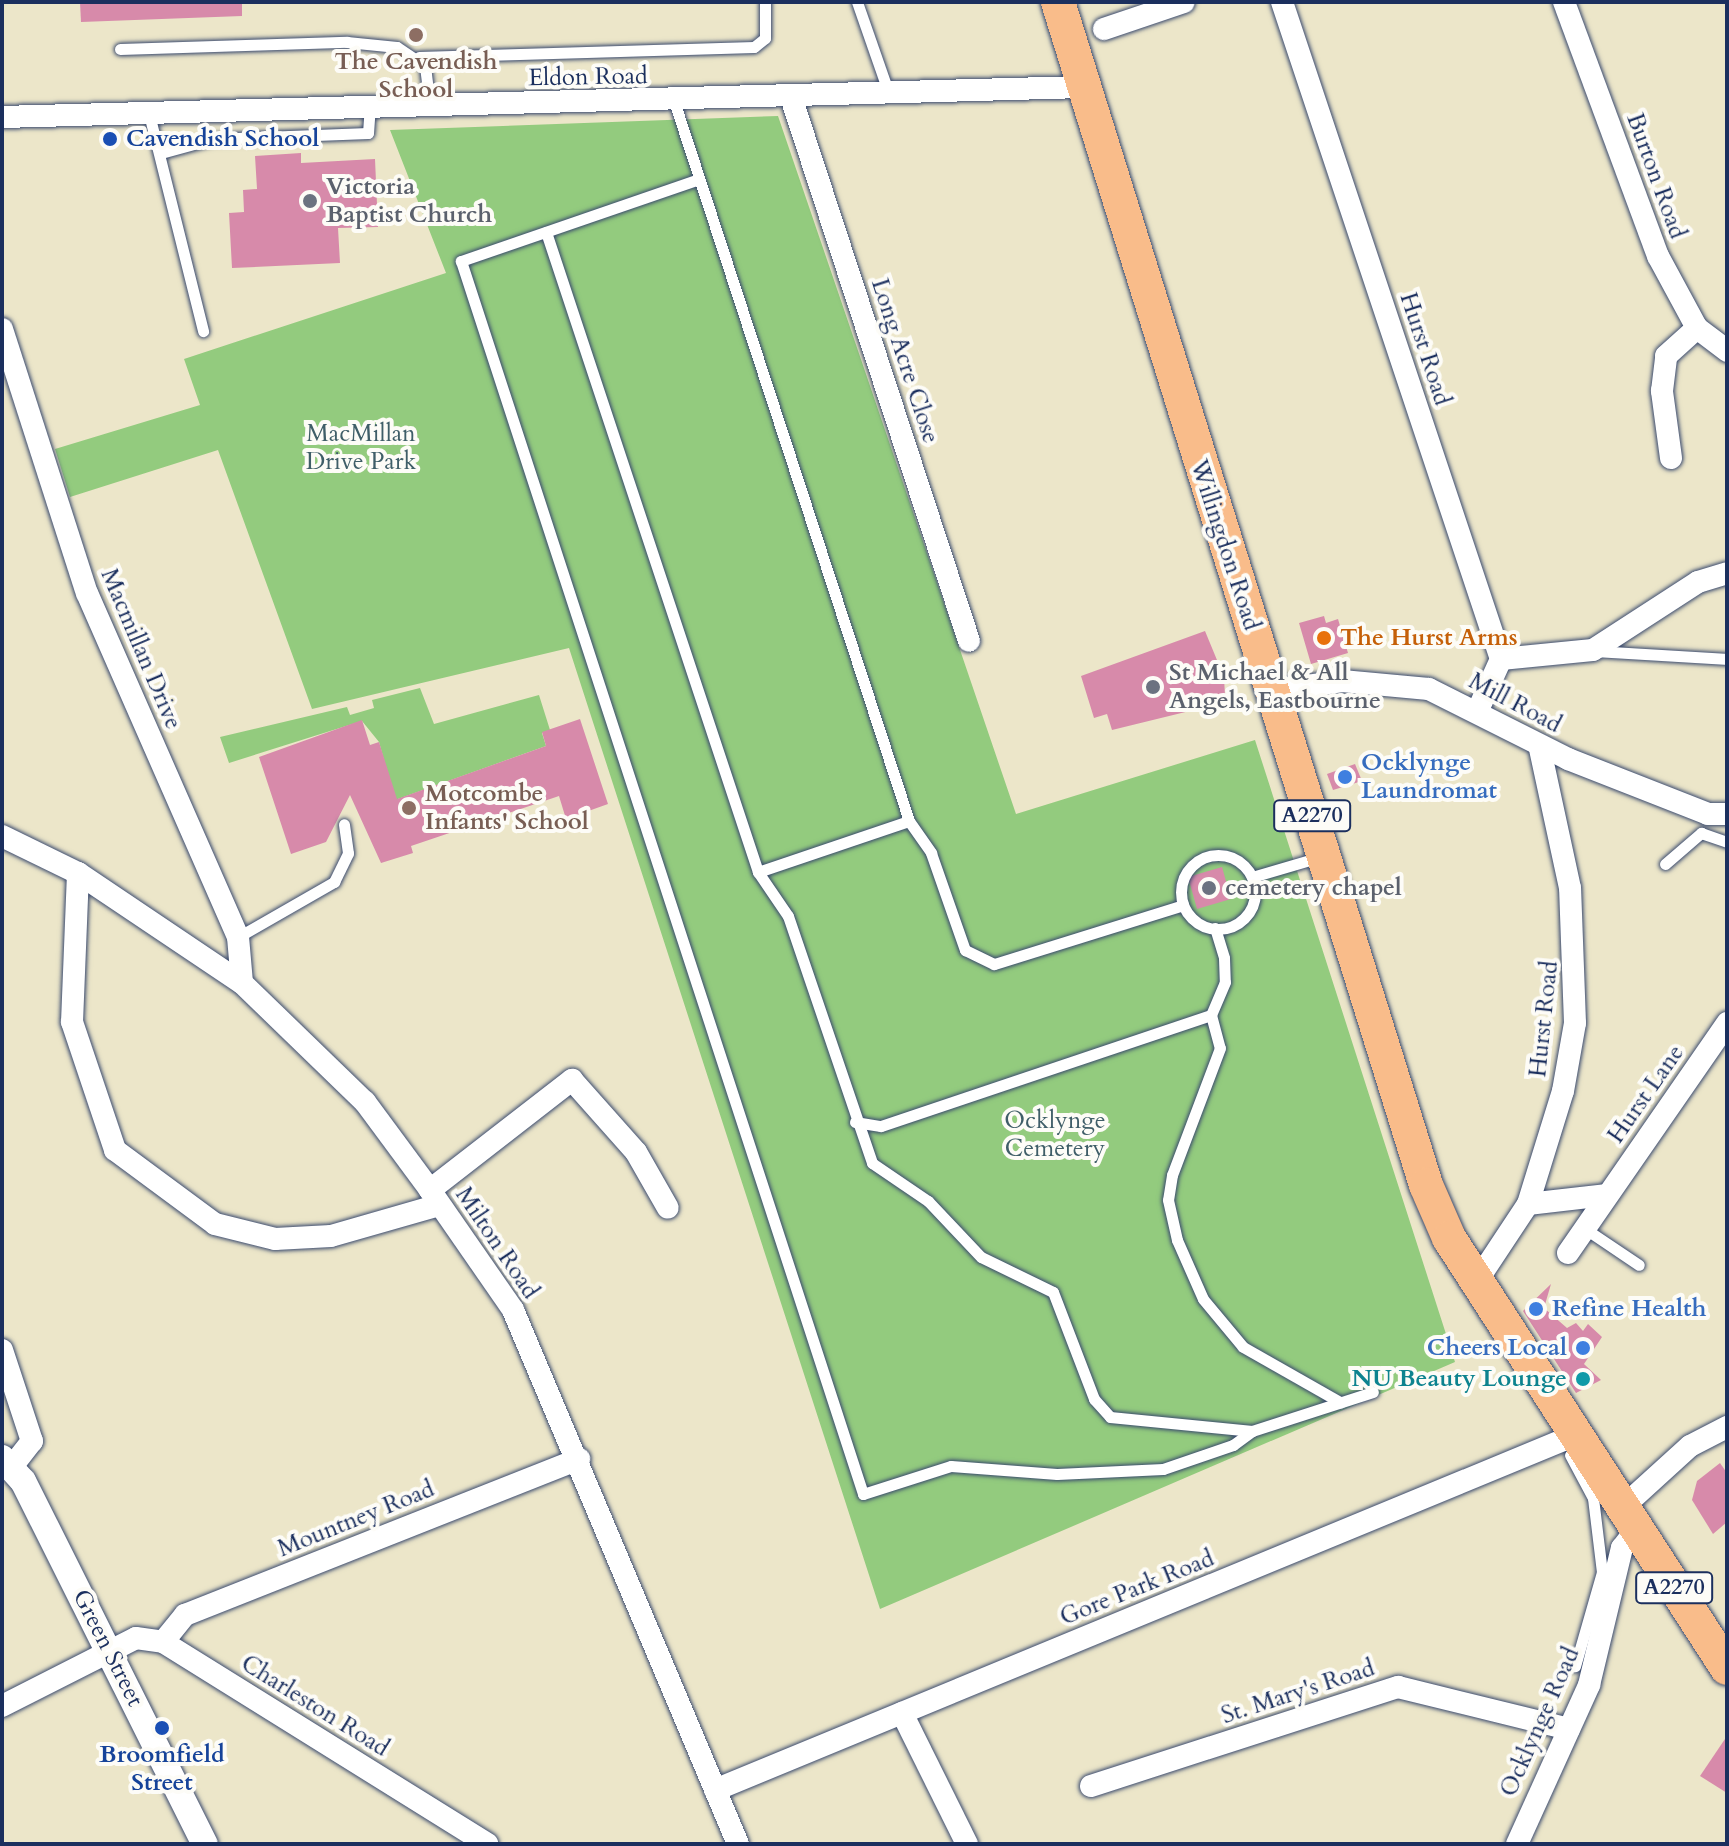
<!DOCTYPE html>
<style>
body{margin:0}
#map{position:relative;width:1729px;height:1846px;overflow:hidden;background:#ece6c9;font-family:Cardo,serif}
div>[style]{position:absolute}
.green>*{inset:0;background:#93cb7e}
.building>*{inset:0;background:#d78aaa}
.roads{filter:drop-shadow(0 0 2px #3a4a6e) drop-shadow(0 0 2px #3a4a6e)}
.service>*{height:11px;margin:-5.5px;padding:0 5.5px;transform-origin:5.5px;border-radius:5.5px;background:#fff}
.service>.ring{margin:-5.5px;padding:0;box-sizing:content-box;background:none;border:11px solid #fff;border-radius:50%}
.minor>*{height:22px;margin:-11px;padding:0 11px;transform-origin:11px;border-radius:11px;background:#fff}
.tertiary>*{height:26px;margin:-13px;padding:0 13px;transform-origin:13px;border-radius:13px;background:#fff}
.primary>*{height:34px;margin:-17px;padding:0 17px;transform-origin:17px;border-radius:17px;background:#f9bc8a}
.dots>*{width:22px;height:22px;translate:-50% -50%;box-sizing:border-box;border:4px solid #fdfcf7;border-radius:50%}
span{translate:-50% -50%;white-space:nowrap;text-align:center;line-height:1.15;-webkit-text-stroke:8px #fdfcf7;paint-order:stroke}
.shield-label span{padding:2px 6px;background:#fdfcf7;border:2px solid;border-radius:6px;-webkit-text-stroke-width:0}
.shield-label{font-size:22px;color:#1b2f5e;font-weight:700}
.education-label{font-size:24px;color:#785e54;font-weight:700}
.left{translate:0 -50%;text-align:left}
.street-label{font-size:24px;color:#1b2f5e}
.transit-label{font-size:24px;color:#164399;font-weight:700}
.worship-label{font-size:24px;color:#5b616d;font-weight:700}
.park-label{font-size:24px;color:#3f5e68}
.food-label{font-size:24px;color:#c56008;font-weight:700}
.shop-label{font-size:24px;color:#366cbe;font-weight:700}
.right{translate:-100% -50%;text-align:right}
.culture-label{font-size:24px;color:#0d838f;font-weight:700}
.frame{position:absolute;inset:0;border:4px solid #1b2f5e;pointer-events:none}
</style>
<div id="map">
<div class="green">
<div style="clip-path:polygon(778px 116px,1016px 814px,1255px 740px,1455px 1362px,880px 1609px,569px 648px,312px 709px,218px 450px,70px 497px,55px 449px,200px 405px,184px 359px,446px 273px,390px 130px)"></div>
<div style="clip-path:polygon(420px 688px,434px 724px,539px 695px,550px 730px,542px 733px,546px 746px,395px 800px,379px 742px,362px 721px,229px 763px,220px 737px,347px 707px,350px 715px,374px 708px,372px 700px)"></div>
</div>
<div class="building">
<div style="clip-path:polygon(80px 2px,242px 2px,242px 16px,81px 22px)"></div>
<div style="clip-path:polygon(301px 153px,301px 163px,375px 159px,378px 227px,338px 228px,340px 263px,232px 268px,229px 213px,244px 212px,243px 190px,257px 189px,255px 156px)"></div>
<div style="clip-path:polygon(1324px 616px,1326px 623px,1338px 619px,1348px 653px,1311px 664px,1299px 623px)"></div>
<div style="clip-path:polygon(1205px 631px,1224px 677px,1225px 696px,1214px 705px,1112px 730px,1107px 714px,1094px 718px,1081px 676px)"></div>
<div style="clip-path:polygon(580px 719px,608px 804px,566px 819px,559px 796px,411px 846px,413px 853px,381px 863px,350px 795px,326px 842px,291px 854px,259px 757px,362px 720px,370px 745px,379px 742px,397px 799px,546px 746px,542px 732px)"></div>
<div style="clip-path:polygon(1355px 764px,1362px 781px,1333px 790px,1327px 774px)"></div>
<div style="clip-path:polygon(1222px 867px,1231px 899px,1197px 909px,1188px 877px)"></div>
<div style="clip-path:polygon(1551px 1284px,1544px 1308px,1567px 1328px,1576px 1323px,1583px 1331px,1588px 1324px,1602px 1337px,1584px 1364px,1601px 1380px,1576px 1393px,1523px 1311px)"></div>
<div style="clip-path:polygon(1720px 1463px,1727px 1473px,1727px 1522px,1713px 1534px,1692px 1500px,1697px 1481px)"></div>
<div style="clip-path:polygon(1727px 1736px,1727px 1793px,1700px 1776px)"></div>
</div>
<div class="roads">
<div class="service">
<div style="left:857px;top:2px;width:97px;rotate:70.8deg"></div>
<div style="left:120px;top:49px;width:227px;rotate:-1.8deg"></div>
<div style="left:347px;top:42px;width:50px;rotate:5.7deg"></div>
<div style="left:397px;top:47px;width:34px;rotate:34deg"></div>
<div style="left:425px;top:66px;width:39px;rotate:83deg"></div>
<div style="left:419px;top:57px;width:335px;rotate:-1.7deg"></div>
<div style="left:754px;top:47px;width:14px;rotate:-39deg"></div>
<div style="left:765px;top:38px;width:36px;rotate:-90deg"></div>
<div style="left:674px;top:101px;width:757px;rotate:71.92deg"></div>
<div style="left:909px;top:821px;width:39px;rotate:55deg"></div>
<div style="left:931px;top:853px;width:103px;rotate:70.7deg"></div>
<div style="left:965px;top:950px;width:32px;rotate:26deg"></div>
<div style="left:994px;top:964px;width:198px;rotate:-17.3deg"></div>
<div style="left:148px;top:110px;width:228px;rotate:76deg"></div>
<div style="left:161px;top:153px;width:53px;rotate:-15.4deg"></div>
<div style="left:212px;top:139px;width:156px;rotate:-2.2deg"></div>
<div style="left:368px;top:133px;width:30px;rotate:-86deg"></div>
<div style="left:699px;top:179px;width:252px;rotate:161deg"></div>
<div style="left:461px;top:261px;width:1297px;rotate:71.94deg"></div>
<div style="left:863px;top:1494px;width:92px;rotate:-17.7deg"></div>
<div style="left:951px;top:1466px;width:106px;rotate:4.3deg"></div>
<div style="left:1057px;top:1474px;width:106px;rotate:-2.7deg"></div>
<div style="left:1163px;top:1469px;width:74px;rotate:-18.9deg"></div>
<div style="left:1233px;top:1445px;width:24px;rotate:-36deg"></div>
<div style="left:546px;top:232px;width:674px;rotate:71.67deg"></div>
<div style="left:758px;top:872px;width:53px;rotate:55.7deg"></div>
<div style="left:788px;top:916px;width:261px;rotate:71.2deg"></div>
<div style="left:872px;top:1163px;width:68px;rotate:34.2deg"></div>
<div style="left:928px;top:1201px;width:77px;rotate:46.6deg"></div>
<div style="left:981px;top:1257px;width:80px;rotate:25.9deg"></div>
<div style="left:1053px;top:1292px;width:115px;rotate:69deg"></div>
<div style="left:1094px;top:1399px;width:24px;rotate:48deg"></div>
<div style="left:1110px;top:1417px;width:143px;rotate:5.6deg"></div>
<div style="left:1252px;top:1431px;width:127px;rotate:-17.9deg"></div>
<div style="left:1596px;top:651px;width:131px;rotate:3.5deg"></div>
<div class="ring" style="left:1181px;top:855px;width:63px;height:63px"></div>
<div style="left:1665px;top:864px;width:48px;rotate:-40.7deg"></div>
<div style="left:1701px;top:833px;width:28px;rotate:19deg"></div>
<div style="left:758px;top:872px;width:159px;rotate:-18.7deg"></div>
<div style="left:1252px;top:877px;width:71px;rotate:-16.4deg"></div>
<div style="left:1215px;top:928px;width:31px;rotate:73deg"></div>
<div style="left:1224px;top:958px;width:24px;rotate:88deg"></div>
<div style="left:1225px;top:982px;width:36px;rotate:113deg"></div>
<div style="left:1211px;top:1015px;width:34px;rotate:75deg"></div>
<div style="left:1220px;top:1048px;width:136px;rotate:110.7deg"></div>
<div style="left:1172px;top:1175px;width:25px;rotate:99deg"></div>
<div style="left:1168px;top:1200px;width:41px;rotate:77.3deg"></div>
<div style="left:1177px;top:1240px;width:64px;rotate:66.2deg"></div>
<div style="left:1203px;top:1299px;width:62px;rotate:50.2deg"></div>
<div style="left:1243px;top:1347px;width:112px;rotate:29.6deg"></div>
<div style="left:238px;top:937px;width:111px;rotate:-29.8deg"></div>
<div style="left:334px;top:882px;width:32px;rotate:-64deg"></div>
<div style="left:348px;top:853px;width:29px;rotate:-98deg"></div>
<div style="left:855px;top:1122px;width:26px;rotate:9deg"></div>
<div style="left:881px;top:1126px;width:348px;rotate:-18.6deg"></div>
<div style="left:1584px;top:1228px;width:66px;rotate:33.9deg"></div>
<div style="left:1570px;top:1455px;width:49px;rotate:61.9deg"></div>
<div style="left:1593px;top:1498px;width:75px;rotate:83.1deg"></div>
<div style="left:1602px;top:1572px;width:98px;rotate:106deg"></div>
</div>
<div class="minor">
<div style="left:1282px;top:2px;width:693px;rotate:71.57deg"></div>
<div style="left:1501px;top:659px;width:56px;rotate:114.3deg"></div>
<div style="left:1564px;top:2px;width:271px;rotate:69.7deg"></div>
<div style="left:1658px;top:256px;width:82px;rotate:61.6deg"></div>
<div style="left:1697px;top:328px;width:38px;rotate:37deg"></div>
<div style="left:1104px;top:29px;width:84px;rotate:-18.6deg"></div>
<div style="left:791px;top:97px;width:572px;rotate:71.88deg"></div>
<div style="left:2px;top:117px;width:1078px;rotate:-1.59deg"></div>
<div style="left:2px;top:329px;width:277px;rotate:72.2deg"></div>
<div style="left:87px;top:593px;width:376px;rotate:66.3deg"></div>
<div style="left:238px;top:937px;width:46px;rotate:85deg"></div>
<div style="left:1671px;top:458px;width:68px;rotate:-97.7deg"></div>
<div style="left:1662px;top:391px;width:35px;rotate:-83deg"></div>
<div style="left:1666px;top:356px;width:42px;rotate:-42.1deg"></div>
<div style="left:1501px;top:659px;width:92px;rotate:-5.6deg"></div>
<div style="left:1593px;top:650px;width:125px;rotate:-32.9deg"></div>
<div style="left:1698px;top:582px;width:30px;rotate:-17deg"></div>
<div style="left:1272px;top:691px;width:71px;rotate:-8.1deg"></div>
<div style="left:1342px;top:681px;width:87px;rotate:5.3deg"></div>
<div style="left:1429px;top:689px;width:156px;rotate:26.7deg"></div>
<div style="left:1568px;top:759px;width:150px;rotate:21.4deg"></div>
<div style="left:1708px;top:814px;width:19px"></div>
<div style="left:2px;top:836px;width:85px;rotate:26deg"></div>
<div style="left:78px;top:873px;width:197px;rotate:33.9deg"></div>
<div style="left:242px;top:983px;width:171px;rotate:44.1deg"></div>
<div style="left:365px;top:1102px;width:109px;rotate:53.5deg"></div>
<div style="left:430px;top:1190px;width:146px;rotate:55.3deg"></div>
<div style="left:513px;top:1310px;width:579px;rotate:67.15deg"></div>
<div style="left:78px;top:873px;width:149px;rotate:92.3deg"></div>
<div style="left:72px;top:1022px;width:135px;rotate:71.4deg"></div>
<div style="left:115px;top:1150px;width:124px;rotate:36.5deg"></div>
<div style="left:215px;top:1224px;width:62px;rotate:14deg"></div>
<div style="left:275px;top:1239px;width:56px;rotate:-3.1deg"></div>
<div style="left:331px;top:1236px;width:112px;rotate:-16deg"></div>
<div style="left:430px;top:1190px;width:180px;rotate:-37.8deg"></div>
<div style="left:572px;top:1080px;width:96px;rotate:48.4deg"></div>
<div style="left:636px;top:1152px;width:64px;rotate:60.3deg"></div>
<div style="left:1528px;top:1204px;width:80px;rotate:-6.5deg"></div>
<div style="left:1568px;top:1253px;width:280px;rotate:-55.3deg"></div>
<div style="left:1477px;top:1281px;width:92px;rotate:-56.5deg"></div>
<div style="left:1528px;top:1204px;width:118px;rotate:-72.8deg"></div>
<div style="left:1563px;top:1091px;width:69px;rotate:-80deg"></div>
<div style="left:1575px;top:1023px;width:135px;rotate:-92.1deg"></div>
<div style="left:1570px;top:888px;width:146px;rotate:-102.2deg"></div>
<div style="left:2px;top:1350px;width:96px;rotate:71.8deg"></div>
<div style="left:32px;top:1441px;width:34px;rotate:128deg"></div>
<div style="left:1624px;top:1506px;width:89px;rotate:-42.3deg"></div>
<div style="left:1690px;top:1446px;width:42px;rotate:-27.2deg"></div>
<div style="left:163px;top:1642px;width:35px;rotate:-51deg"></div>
<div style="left:185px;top:1615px;width:424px;rotate:-21.6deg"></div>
<div style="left:2px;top:1706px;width:150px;rotate:-26.9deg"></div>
<div style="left:136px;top:1638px;width:27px;rotate:8deg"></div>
<div style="left:163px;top:1642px;width:382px;rotate:31.9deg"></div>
<div style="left:902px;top:1713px;width:146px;rotate:63.6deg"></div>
<div style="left:1091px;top:1786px;width:323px;rotate:-17.9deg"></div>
<div style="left:1398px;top:1687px;width:176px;rotate:13.8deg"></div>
<div style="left:715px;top:1790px;width:934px;rotate:-22.42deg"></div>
<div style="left:1517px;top:1844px;width:175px;rotate:-65.6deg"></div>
<div style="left:1589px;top:1685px;width:141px;rotate:-76.5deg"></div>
<div style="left:1622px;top:1548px;width:23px;rotate:-52deg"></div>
</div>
<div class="tertiary">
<div style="left:2px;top:1458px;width:31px;rotate:48deg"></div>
<div style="left:23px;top:1481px;width:406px;rotate:63.4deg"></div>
</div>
<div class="primary">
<div style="left:1058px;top:2px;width:1239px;rotate:72.72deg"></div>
<div style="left:1426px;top:1185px;width:58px;rotate:66.5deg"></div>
<div style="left:1449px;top:1238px;width:512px;rotate:57.12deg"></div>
</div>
</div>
<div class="dots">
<div style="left:416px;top:35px;background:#8d6e63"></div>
<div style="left:110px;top:139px;background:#1a4fb4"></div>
<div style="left:310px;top:201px;background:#6b7280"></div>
<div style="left:1324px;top:638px;background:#e8710a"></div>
<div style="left:1153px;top:687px;background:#6b7280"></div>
<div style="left:1345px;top:777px;background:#3f7fe0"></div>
<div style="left:409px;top:808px;background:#8d6e63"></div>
<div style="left:1209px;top:888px;background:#6b7280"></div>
<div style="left:1536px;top:1309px;background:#3f7fe0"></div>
<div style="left:1583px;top:1348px;background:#3f7fe0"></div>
<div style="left:1583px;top:1379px;background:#0f9aa8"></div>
<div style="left:162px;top:1728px;background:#1a4fb4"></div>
</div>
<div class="shield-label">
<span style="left:1312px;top:816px">A2270</span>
<span style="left:1674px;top:1588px">A2270</span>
</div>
<div class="education-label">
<span style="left:416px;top:76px">The Cavendish<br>School</span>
<span class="left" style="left:425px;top:808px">Motcombe<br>Infants' School</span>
</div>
<div class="street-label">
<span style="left:588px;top:77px;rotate:-1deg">Eldon Road</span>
<span style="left:1656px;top:176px;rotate:70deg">Burton Road</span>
<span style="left:1425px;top:349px;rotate:72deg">Hurst Road</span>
<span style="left:905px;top:361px;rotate:72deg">Long Acre Close</span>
<span style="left:1225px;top:545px;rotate:72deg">Willingdon Road</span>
<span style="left:141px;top:649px;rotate:67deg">Macmillan Drive</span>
<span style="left:1515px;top:703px;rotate:28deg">Mill Road</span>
<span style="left:1544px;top:1019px;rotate:-84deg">Hurst Road</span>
<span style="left:1646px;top:1094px;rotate:-55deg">Hurst Lane</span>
<span style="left:497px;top:1243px;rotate:56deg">Milton Road</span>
<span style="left:356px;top:1519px;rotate:-22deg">Mountney Road</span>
<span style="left:1137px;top:1588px;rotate:-22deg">Gore Park Road</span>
<span style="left:108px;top:1648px;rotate:63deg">Green Street</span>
<span style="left:1298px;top:1692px;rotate:-18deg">St. Mary's Road</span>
<span style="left:315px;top:1706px;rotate:32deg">Charleston Road</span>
<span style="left:1540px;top:1722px;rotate:-66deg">Ocklynge Road</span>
</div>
<div class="transit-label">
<span class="left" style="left:126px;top:139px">Cavendish School</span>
<span style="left:162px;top:1769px">Broomfield<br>Street</span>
</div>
<div class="worship-label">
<span class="left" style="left:326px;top:201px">Victoria<br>Baptist Church</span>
<span class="left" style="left:1169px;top:687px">St Michael &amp; All<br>Angels, Eastbourne</span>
<span class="left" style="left:1225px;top:888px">cemetery chapel</span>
</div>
<div class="park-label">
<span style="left:361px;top:448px">MacMillan<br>Drive Park</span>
<span style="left:1055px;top:1135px">Ocklynge<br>Cemetery</span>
</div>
<div class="food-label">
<span class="left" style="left:1340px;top:638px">The Hurst Arms</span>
</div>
<div class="shop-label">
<span class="left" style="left:1361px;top:777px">Ocklynge<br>Laundromat</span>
<span class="left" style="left:1552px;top:1309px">Refine Health</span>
<span class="right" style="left:1567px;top:1348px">Cheers Local</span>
</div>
<div class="culture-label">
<span class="right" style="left:1567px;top:1379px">NU Beauty Lounge</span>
</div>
<div class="frame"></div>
</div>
